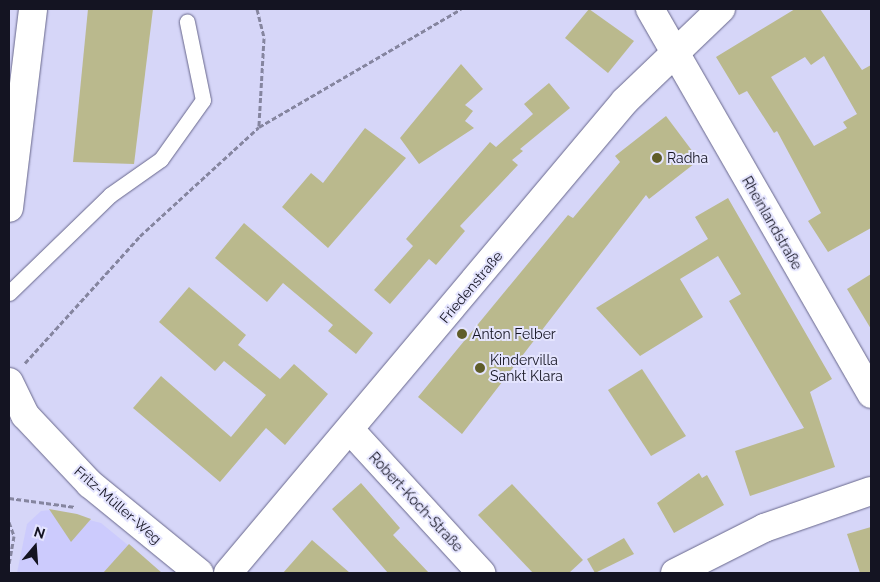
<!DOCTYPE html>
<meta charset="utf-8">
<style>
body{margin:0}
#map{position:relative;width:880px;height:582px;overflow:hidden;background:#d6d6f8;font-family:Raleway,sans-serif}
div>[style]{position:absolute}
.built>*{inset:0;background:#cccbfd}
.building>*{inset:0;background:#bab98d}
.path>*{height:3px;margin-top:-1.5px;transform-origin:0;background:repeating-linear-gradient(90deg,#85859f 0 5px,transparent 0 7.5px)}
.roads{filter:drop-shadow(0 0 1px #67668b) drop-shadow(0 0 1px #67668b)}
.service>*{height:15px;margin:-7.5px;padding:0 7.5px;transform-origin:7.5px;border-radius:7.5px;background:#fff}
.minor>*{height:28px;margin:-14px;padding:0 14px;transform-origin:14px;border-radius:14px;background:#fff}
.dots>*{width:14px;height:14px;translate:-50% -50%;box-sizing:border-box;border:2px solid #e4e4fe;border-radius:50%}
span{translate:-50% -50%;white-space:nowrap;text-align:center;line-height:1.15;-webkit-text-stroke:4px #e4e4fe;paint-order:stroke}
.poi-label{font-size:14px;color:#141422}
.left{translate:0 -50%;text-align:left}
.street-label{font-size:14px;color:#141422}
.frame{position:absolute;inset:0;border:10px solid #141422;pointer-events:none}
.north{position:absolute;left:10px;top:522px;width:50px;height:50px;-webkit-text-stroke:4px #e4e4fe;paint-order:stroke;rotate:18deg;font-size:14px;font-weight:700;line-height:20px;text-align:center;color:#141422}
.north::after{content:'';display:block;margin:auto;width:18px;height:22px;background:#141422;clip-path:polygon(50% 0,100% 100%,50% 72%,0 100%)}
</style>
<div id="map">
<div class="built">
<div style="clip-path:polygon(51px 510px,101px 523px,162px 573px,17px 573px,27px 524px,41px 511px)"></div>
</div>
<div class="building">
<div style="clip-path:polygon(88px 9px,153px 9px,134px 164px,73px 162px)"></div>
<div style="clip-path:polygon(589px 9px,634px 41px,608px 73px,565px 38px)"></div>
<div style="clip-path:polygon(evenodd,795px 9px,820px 9px,862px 70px,871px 65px,871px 228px,828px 252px,808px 221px,821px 213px,777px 131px,774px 133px,747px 91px,739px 95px,716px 57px,795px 9px,824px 56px,857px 114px,843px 122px,847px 128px,814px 146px,771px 77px,805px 57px,811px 65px,824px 56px)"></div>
<div style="clip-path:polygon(461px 64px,483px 89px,465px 105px,473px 111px,465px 121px,474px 128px,419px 164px,400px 138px)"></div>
<div style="clip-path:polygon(549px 83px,570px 108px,520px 149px,523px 151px,512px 160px,518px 165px,460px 226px,465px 231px,436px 265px,429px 259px,390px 304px,374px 290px,413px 246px,406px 239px,490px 142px,496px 147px,533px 114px,524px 104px)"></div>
<div style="clip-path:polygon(666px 116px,699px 160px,649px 199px,646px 195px,462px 434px,418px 397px,568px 215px,573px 218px,620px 162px,615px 156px)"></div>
<div style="clip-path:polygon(365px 128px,406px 158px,328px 248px,282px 207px,311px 173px,323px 183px)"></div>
<div style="clip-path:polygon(728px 198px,832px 379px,810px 392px,835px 467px,750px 496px,735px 451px,804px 428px,729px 301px,741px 294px,718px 256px,680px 279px,703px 317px,640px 356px,596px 308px,708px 239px,695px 217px)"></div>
<div style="clip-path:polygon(244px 223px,373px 333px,356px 354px,328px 331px,333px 325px,283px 283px,267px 302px,215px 258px)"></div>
<div style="clip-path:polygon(871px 274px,871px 329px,847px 289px)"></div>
<div style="clip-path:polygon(189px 287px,246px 335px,238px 345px,280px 379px,294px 364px,328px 394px,285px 445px,266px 428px,220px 482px,133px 408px,161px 376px,231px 437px,266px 395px,224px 361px,215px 371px,159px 322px)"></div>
<div style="clip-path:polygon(642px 369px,686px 436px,651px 456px,608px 390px)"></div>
<div style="clip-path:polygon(699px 473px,702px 478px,707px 475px,724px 505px,674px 533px,657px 503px)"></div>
<div style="clip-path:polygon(361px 483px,400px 528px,393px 535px,429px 573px,388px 573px,332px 509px)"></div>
<div style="clip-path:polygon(512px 484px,583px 560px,569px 573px,533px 573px,478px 515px)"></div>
<div style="clip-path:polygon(49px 509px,77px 514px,91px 519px,71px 542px)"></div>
<div style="clip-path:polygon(871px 527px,871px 573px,860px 573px,847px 534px)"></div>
<div style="clip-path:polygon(624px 538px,634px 554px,595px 573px,587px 559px)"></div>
<div style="clip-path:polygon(312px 540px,350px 573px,283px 573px)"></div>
<div style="clip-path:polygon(129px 544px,162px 573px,103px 573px)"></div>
</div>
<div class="path">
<div style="left:257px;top:9px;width:30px;rotate:76deg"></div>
<div style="left:264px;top:38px;width:88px;rotate:93.3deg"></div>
<div style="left:25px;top:363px;width:171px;rotate:-47.8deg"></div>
<div style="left:140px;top:236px;width:161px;rotate:-42.5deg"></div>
<div style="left:259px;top:127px;width:234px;rotate:-30.3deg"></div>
<div style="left:9px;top:498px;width:67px;rotate:7.8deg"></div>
<div style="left:9px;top:522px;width:15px;rotate:70deg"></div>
<div style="left:14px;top:536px;width:29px;rotate:100deg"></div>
</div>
<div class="roads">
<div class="service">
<div style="left:9px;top:293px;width:141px;rotate:-44.1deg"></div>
<div style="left:110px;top:195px;width:62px;rotate:-35.2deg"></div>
<div style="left:161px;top:159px;width:72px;rotate:-54.6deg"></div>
<div style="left:203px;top:100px;width:80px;rotate:-101.6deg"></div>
</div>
<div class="minor">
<div style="left:650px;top:9px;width:444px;rotate:60.1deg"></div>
<div style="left:9px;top:208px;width:200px;rotate:-83.1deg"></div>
<div style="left:9px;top:382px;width:37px;rotate:64deg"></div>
<div style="left:25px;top:415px;width:95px;rotate:46.7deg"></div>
<div style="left:90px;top:484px;width:141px;rotate:39.2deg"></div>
<div style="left:351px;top:431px;width:193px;rotate:47.5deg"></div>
<div style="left:228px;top:573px;width:617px;rotate:-49.93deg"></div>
<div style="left:625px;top:101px;width:133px;rotate:-43.8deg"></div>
<div style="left:675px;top:573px;width:100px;rotate:-26.8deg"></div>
<div style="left:764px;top:528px;width:113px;rotate:-19.1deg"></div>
</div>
</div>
<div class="dots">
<div style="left:657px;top:158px;background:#5f5d29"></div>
<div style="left:462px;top:334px;background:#5f5d29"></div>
<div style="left:480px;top:368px;background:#5f5d29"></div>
</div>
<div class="poi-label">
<span class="left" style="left:667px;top:158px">Radha</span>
<span class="left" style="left:472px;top:334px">Anton Felber</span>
<span class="left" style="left:490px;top:368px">Kindervilla<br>Sankt Klara</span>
</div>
<div class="street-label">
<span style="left:772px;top:223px;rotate:60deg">Rheinlandstraße</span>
<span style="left:471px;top:287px;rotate:-50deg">Friedenstraße</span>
<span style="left:416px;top:502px;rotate:47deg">Robert-Koch-Straße</span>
<span style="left:118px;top:505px;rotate:41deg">Fritz-Müller-Weg</span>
</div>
<div class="frame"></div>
<div class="north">N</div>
</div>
